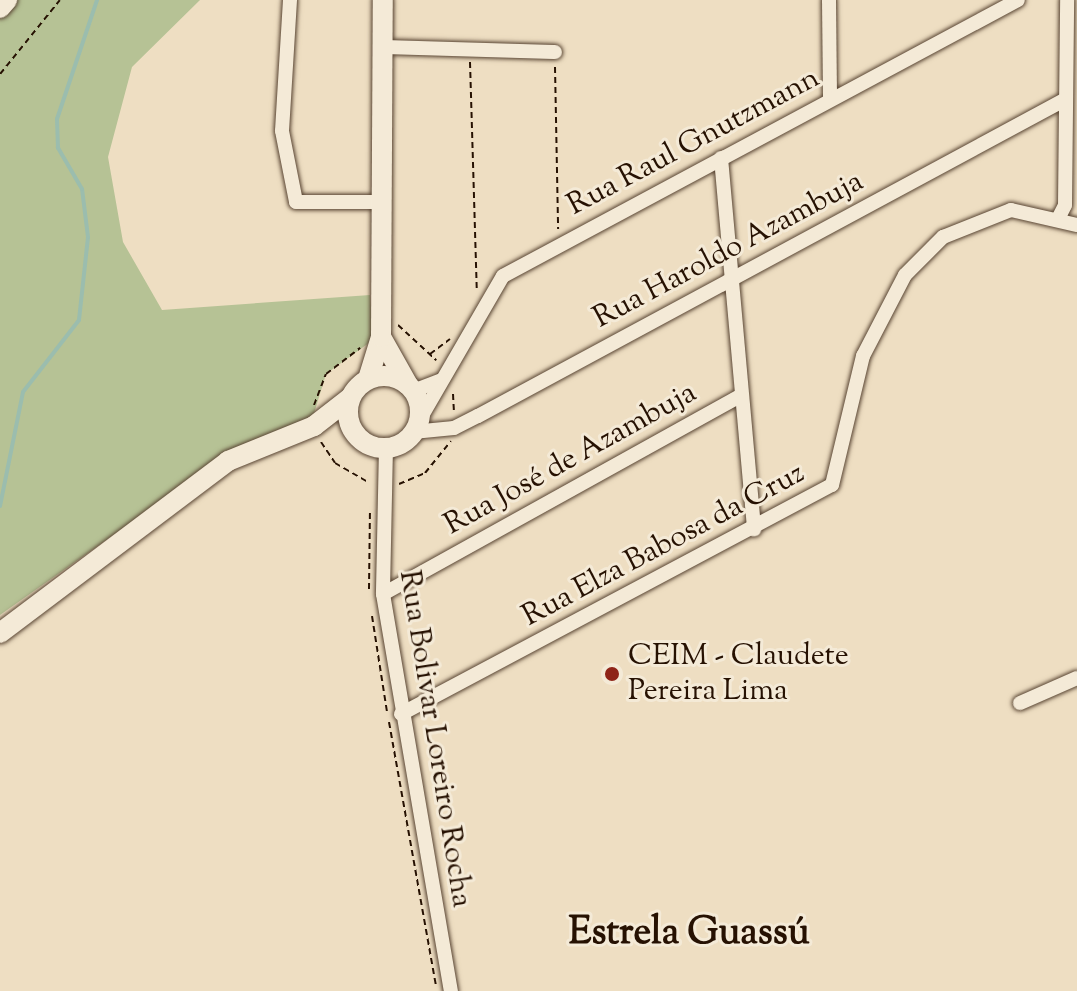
<!DOCTYPE html>
<meta charset="utf-8">
<style>
body{margin:0}
#map{position:relative;width:1077px;height:991px;overflow:hidden;background:#eedec2;font-family:"Sorts Mill Goudy",serif}
div>[style]{position:absolute}
.green>*{inset:0;background:#b6c295}
.stream>*{height:4px;margin:-2px;padding:0 2px;transform-origin:2px;border-radius:2px;background:#9bbdae}
.path>*{height:2px;margin-top:-1px;transform-origin:0;background:repeating-linear-gradient(90deg,#261102 0 6px,transparent 0 10px)}
.roads{filter:drop-shadow(0 0 2px #584432) drop-shadow(0 0 2px #584432)}
.street>*{height:14px;margin:-7px;padding:0 7px;transform-origin:7px;border-radius:7px;background:#f4ead7}
.secondary>*{height:20px;margin:-10px;padding:0 10px;transform-origin:10px;border-radius:10px;background:#f4ead7}
.secondary>.ring{margin:-10px;padding:0;box-sizing:content-box;background:none;border:20px solid #f4ead7;border-radius:50%}
.dots>*{width:22px;height:22px;translate:-50% -50%;box-sizing:border-box;border:4px solid #f4ead7;border-radius:50%}
span{translate:-50% -50%;white-space:nowrap;text-align:center;line-height:1.15;-webkit-text-stroke:6px #f4ead7;paint-order:stroke}
.street-label{font-size:30px;color:#261102}
.poi-label{font-size:30px;color:#261102}
.left{translate:0 -50%;text-align:left}
.district-label{font-size:38px;color:#261102;font-weight:700}
</style>
<div id="map">
<div class="green">
<div style="clip-path:polygon(0 0,200px 0,132px 67px,108px 157px,123px 242px,162px 310px,370px 295px,373px 340px,326px 374px,312px 420px,228px 454px,0 615px)"></div>
</div>
<div class="stream">
<div style="left:0;top:506px;width:116px;rotate:-78.6deg"></div>
<div style="left:23px;top:392px;width:91px;rotate:-52.1deg"></div>
<div style="left:79px;top:320px;width:83px;rotate:-83.8deg"></div>
<div style="left:88px;top:237px;width:48px;rotate:-97.1deg"></div>
<div style="left:82px;top:189px;width:48px;rotate:-120.3deg"></div>
<div style="left:58px;top:148px;width:29px;rotate:-92deg"></div>
<div style="left:57px;top:119px;width:126px;rotate:-71.4deg"></div>
</div>
<div class="path">
<div style="left:470px;top:62px;width:230px;rotate:88.3deg"></div>
<div style="left:555px;top:67px;width:162px;rotate:88.9deg"></div>
<div style="left:0;top:74px;width:95px;rotate:-51deg"></div>
<div style="left:398px;top:325px;width:52px;rotate:42.6deg"></div>
<div style="left:430px;top:354px;width:25px;rotate:-37deg"></div>
<div style="left:453px;top:394px;width:17px;rotate:87deg"></div>
<div style="left:314px;top:405px;width:33px;rotate:-69deg"></div>
<div style="left:326px;top:374px;width:43px;rotate:-37.4deg"></div>
<div style="left:321px;top:442px;width:25px;rotate:56deg"></div>
<div style="left:335px;top:463px;width:39px;rotate:30deg"></div>
<div style="left:399px;top:484px;width:28px;rotate:-23deg"></div>
<div style="left:425px;top:473px;width:41px;rotate:-50.9deg"></div>
<div style="left:369px;top:589px;width:77px;rotate:-89.3deg"></div>
<div style="left:372px;top:616px;width:97px;rotate:81.1deg"></div>
<div style="left:389px;top:722px;width:269px;rotate:79.9deg"></div>
</div>
<div class="roads">
<div class="street">
<div style="left:290px;top:0;width:131px;rotate:93.5deg"></div>
<div style="left:282px;top:131px;width:72px;rotate:78.8deg"></div>
<div style="left:296px;top:202px;width:84px"></div>
<div style="left:829px;top:0;width:99px;rotate:89.4deg"></div>
<div style="left:383px;top:47px;width:172px;rotate:1.7deg"></div>
<div style="left:721px;top:158px;width:373px;rotate:84.9deg"></div>
<div style="left:1059px;top:217px;width:13px;rotate:-63deg"></div>
<div style="left:1065px;top:205px;width:205px;rotate:-89.4deg"></div>
<div style="left:413px;top:391px;width:30px;rotate:-21deg"></div>
<div style="left:416px;top:426px;width:173px;rotate:-59.9deg"></div>
<div style="left:503px;top:276px;width:584px;rotate:-28.19deg"></div>
<div style="left:413px;top:432px;width:41px;rotate:-5.6deg"></div>
<div style="left:454px;top:428px;width:27px;rotate:-27deg"></div>
<div style="left:478px;top:416px;width:668px;rotate:-28.33deg"></div>
<div style="left:386px;top:447px;width:147px;rotate:91.2deg"></div>
<div style="left:383px;top:594px;width:403px;rotate:80.3deg"></div>
<div style="left:383px;top:594px;width:410px;rotate:-29deg"></div>
<div style="left:1020px;top:703px;width:62px;rotate:-23.7deg"></div>
<div style="left:401px;top:714px;width:488px;rotate:-28deg"></div>
<div style="left:832px;top:485px;width:133px;rotate:-76.5deg"></div>
<div style="left:863px;top:356px;width:91px;rotate:-62.6deg"></div>
<div style="left:905px;top:275px;width:54px;rotate:-45deg"></div>
<div style="left:943px;top:237px;width:73px;rotate:-21.7deg"></div>
<div style="left:1011px;top:210px;width:68px;rotate:12.8deg"></div>
</div>
<div class="secondary">
<div style="left:0;top:8px;width:11px;rotate:-49deg"></div>
<div style="left:381px;top:337px;width:55px;rotate:60.6deg"></div>
<div class="ring" style="left:348px;top:376px;width:52px;height:52px"></div>
<div style="left:368px;top:379px;width:44px;rotate:-72.8deg"></div>
<div style="left:381px;top:337px;width:337px;rotate:-89.7deg"></div>
<div style="left:0;top:633px;width:286px;rotate:-37deg"></div>
<div style="left:228px;top:461px;width:93px;rotate:-22.1deg"></div>
<div style="left:314px;top:426px;width:46px;rotate:-37.9deg"></div>
</div>
</div>
<div class="dots">
<div style="left:612px;top:674px;background:#8f2418"></div>
</div>
<div class="street-label">
<span style="left:694px;top:143px;rotate:-28deg">Rua Raul Gnutzmann</span>
<span style="left:729px;top:251px;rotate:-28deg">Rua Haroldo Azambuja</span>
<span style="left:571px;top:460px;rotate:-29deg">Rua José de Azambuja</span>
<span style="left:664px;top:546px;rotate:-28deg">Rua Elza Babosa da Cruz</span>
<span style="left:434px;top:739px;rotate:81deg">Rua Bolivar Loreiro Rocha</span>
</div>
<div class="poi-label">
<span class="left" style="left:628px;top:674px">CEIM - Claudete<br>Pereira Lima</span>
</div>
<div class="district-label">
<span style="left:689px;top:935px">Estrela Guassú</span>
</div>
</div>
